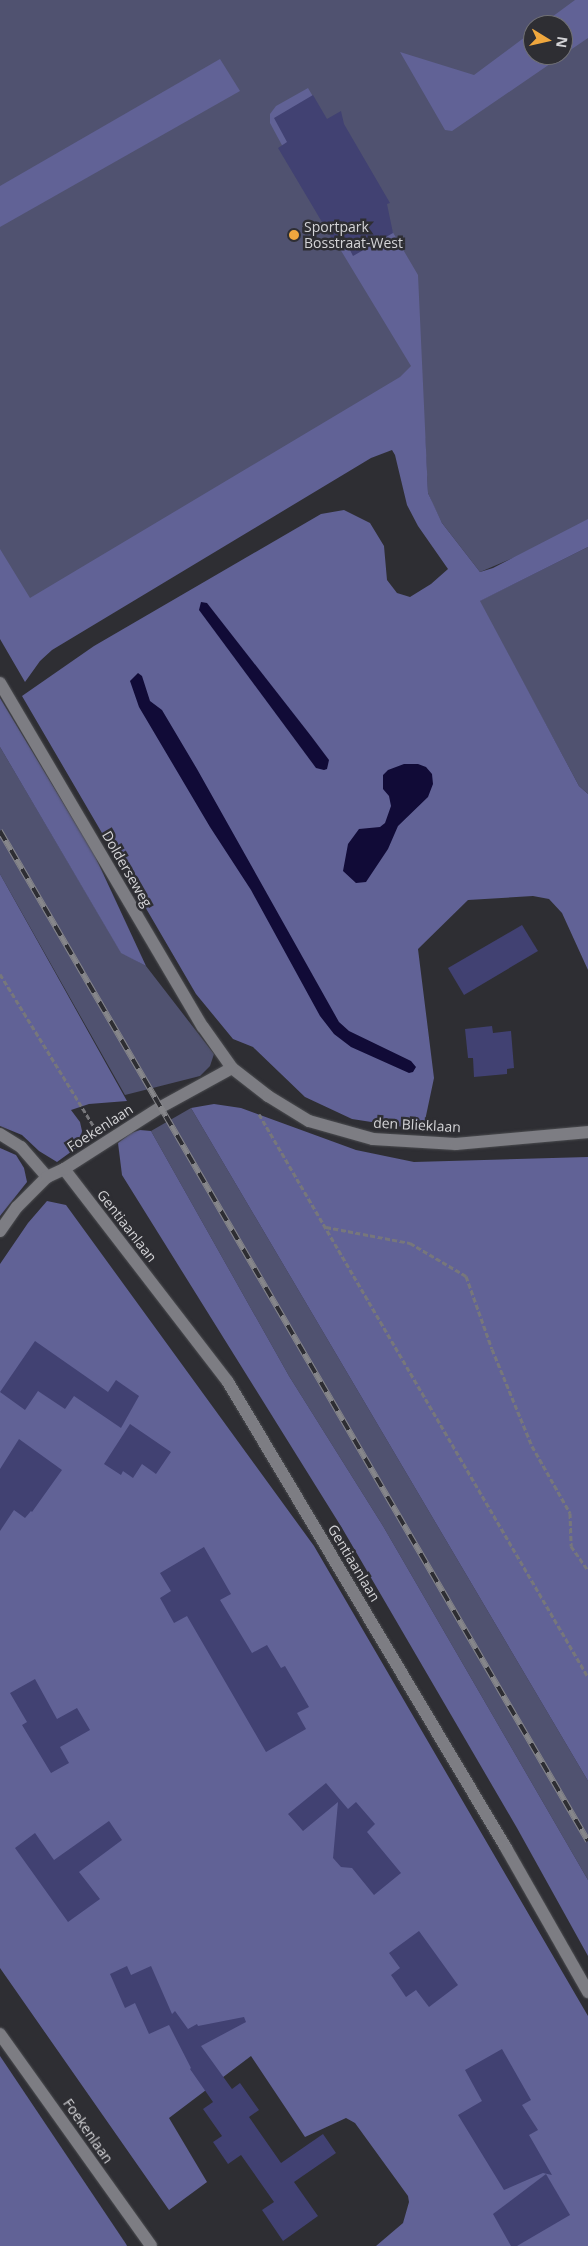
<!DOCTYPE html>
<style>
body{margin:0}
#map{position:relative;width:588px;height:2246px;overflow:hidden;background:#2e2e33;font-family:"Open Sans",sans-serif}
div>[style]{position:absolute}
.green>*{inset:0;background:#505270}
.forest>*{inset:0;background:#616296}
.water>*{inset:0;background:#110b37}
.building>*{inset:0;background:#414172}
.path>*{height:3px;margin-top:-1.5px;transform-origin:0;background:repeating-linear-gradient(90deg,#77777b 0 5px,transparent 0 7.5px)}
.roads{filter:drop-shadow(0 0 1px #4b4c50) drop-shadow(0 0 1px #4b4c50)}
.service>*{height:12px;margin:-6px;padding:0 6px;transform-origin:6px;border-radius:6px;background:#7d7d83}
.minor>*{height:12px;margin:-6px;padding:0 6px;transform-origin:6px;border-radius:6px;background:#7d7d83}
.rail>*{height:5.5px;margin-top:-2.75px;transform-origin:0;background:repeating-linear-gradient(90deg,#2e2e33 0 11px,#86868a 0 22px);box-sizing:border-box;border-block:1px solid #86868a}
.dots>*{width:14px;height:14px;translate:-50% -50%;box-sizing:border-box;border:2px solid #2e2e33;border-radius:50%}
span{translate:-50% -50%;white-space:nowrap;text-align:center;line-height:1.15;-webkit-text-stroke:5px #2e2e33;paint-order:stroke}
.poi-label{font-size:14px;color:#d4d4d7}
.left{translate:0 -50%;text-align:left}
.street-label{font-size:14px;color:#d4d4d7}
.north{position:absolute;left:523px;top:15px;width:50px;height:50px;box-sizing:border-box;background:#2e2e33;border:1px solid #707075;border-radius:50%;rotate:99deg;font-size:14px;font-weight:700;line-height:20px;text-align:center;color:#d4d4d7}
.north::after{content:'';display:block;margin:auto;width:18px;height:22px;background:#efa73e;clip-path:polygon(50% 0,100% 100%,50% 72%,0 100%)}
</style>
<div id="map">
<div class="green">
<div style="clip-path:polygon(evenodd,0 0,588px 0,588px 543px,513px 558px,480px 572px,442px 523px,433px 505px,428px 493px,425px 437px,408px 414px,0 625px,0 0,533px 25px,563px 25px,563px 55px,533px 55px,533px 25px)"></div>
<div style="clip-path:polygon(588px 547px,588px 794px,579px 786px,479px 601px)"></div>
<div style="clip-path:polygon(0 747px,121px 952px,146px 966px,214px 1054px,210px 1066px,200px 1076px,125px 1095px,0 874px)"></div>
<div style="clip-path:polygon(191px 1108px,588px 1781px,588px 1880px,383px 1526px,289px 1376px,151px 1131px)"></div>
</div>
<div class="forest">
<div style="clip-path:polygon(575px 0,588px 0,588px 38px,563px 55px,563px 25px,541px 25px)"></div>
<div style="clip-path:polygon(533px 31px,533px 55px,563px 55px,452px 131px,445px 130px,400px 52px,474px 75px)"></div>
<div style="clip-path:polygon(220px 59px,240px 91px,0 227px,0 186px)"></div>
<div style="clip-path:polygon(308px 88px,418px 275px,428px 493px,442px 523px,480px 572px,493px 568px,588px 519px,588px 547px,480px 601px,579px 786px,588px 794px,588px 970px,562px 913px,549px 899px,533px 896px,468px 900px,418px 949px,434px 1078px,423px 1130px,352px 1119px,305px 1097px,253px 1047px,233px 1039px,196px 994px,22px 696px,94px 646px,321px 514px,344px 510px,370px 523px,384px 546px,387px 580px,397px 593px,410px 597px,431px 584px,448px 569px,418px 526px,407px 505px,395px 455px,392px 450px,371px 458px,52px 650px,40px 661px,25px 682px,0 639px,0 549px,30px 598px,400px 377px,411px 366px,320px 216px,270px 123px,270px 114px,276px 106px)"></div>
<div style="clip-path:polygon(0 698px,94px 854px,146px 966px,121px 953px,0 747px)"></div>
<div style="clip-path:polygon(0 874px,127px 1101px,89px 1104px,71px 1110px,80px 1122px,82px 1131px,79px 1146px,57px 1162px,39px 1151px,22px 1135px,0 1126px)"></div>
<div style="clip-path:polygon(214px 1104px,241px 1108px,356px 1150px,414px 1162px,588px 1157px,588px 1781px,191px 1108px)"></div>
<div style="clip-path:polygon(140px 1130px,151px 1131px,289px 1376px,383px 1526px,588px 1880px,588px 1956px,517px 1828px,342px 1528px,122px 1175px,118px 1143px,131px 1133px)"></div>
<div style="clip-path:polygon(0 1148px,16px 1155px,24px 1168px,27px 1182px,0 1216px)"></div>
<div style="clip-path:polygon(47px 1201px,66px 1205px,314px 1546px,588px 2016px,588px 2246px,376px 2246px,403px 2223px,409px 2202px,408px 2196px,355px 2123px,346px 2118px,305px 2137px,251px 2056px,169px 2118px,207px 2182px,169px 2210px,0 1968px,0 1264px,28px 1223px)"></div>
<div style="clip-path:polygon(0 2056px,126px 2244px,127px 2246px,0 2246px)"></div>
</div>
<div class="water">
<div style="clip-path:polygon(201px 602px,207px 603px,311px 736px,329px 760px,327px 769px,324px 770px,316px 768px,199px 610px)"></div>
<div style="clip-path:polygon(138px 673px,142px 676px,150px 701px,162px 710px,197px 769px,339px 1022px,349px 1031px,411px 1061px,416px 1067px,413px 1072px,409px 1073px,351px 1047px,334px 1034px,320px 1016px,251px 890px,210px 827px,139px 707px,130px 681px)"></div>
<div style="clip-path:polygon(404px 764px,418px 764px,426px 767px,432px 774px,433px 784px,428px 797px,398px 826px,388px 849px,366px 882px,356px 883px,343px 871px,348px 844px,359px 829px,380px 827px,385px 823px,391px 806px,389px 796px,383px 789px,383px 775px,388px 770px)"></div>
</div>
<div class="building">
<div style="clip-path:polygon(313px 95px,327px 119px,341px 111px,344px 124px,390px 203px,387px 204px,393px 233px,353px 256px,347px 244px,338px 249px,278px 148px,287px 142px,274px 118px)"></div>
<div style="clip-path:polygon(522px 925px,538px 951px,464px 995px,448px 968px)"></div>
<div style="clip-path:polygon(492px 1026px,493px 1033px,511px 1031px,514px 1068px,507px 1069px,507px 1074px,474px 1077px,473px 1058px,468px 1058px,465px 1029px)"></div>
<div style="clip-path:polygon(35px 1341px,108px 1392px,116px 1380px,139px 1396px,121px 1428px,74px 1396px,65px 1409px,38px 1391px,25px 1410px,0 1392px)"></div>
<div style="clip-path:polygon(130px 1424px,171px 1452px,156px 1474px,142px 1464px,133px 1478px,123px 1471px,121px 1475px,104px 1464px)"></div>
<div style="clip-path:polygon(19px 1439px,62px 1470px,32px 1512px,31px 1511px,25px 1518px,14px 1510px,0 1531px,0 1469px)"></div>
<div style="clip-path:polygon(204px 1547px,231px 1594px,220px 1600px,252px 1653px,267px 1645px,281px 1668px,285px 1666px,309px 1707px,297px 1713px,306px 1729px,266px 1752px,187px 1616px,174px 1623px,160px 1598px,171px 1591px,160px 1573px)"></div>
<div style="clip-path:polygon(35px 1679px,57px 1719px,77px 1708px,90px 1730px,60px 1747px,69px 1763px,51px 1773px,22px 1725px,27px 1722px,10px 1693px)"></div>
<div style="clip-path:polygon(326px 1783px,348px 1809px,356px 1802px,375px 1824px,367px 1832px,401px 1873px,374px 1895px,352px 1868px,341px 1867px,333px 1858px,338px 1802px,303px 1831px,288px 1814px)"></div>
<div style="clip-path:polygon(109px 1821px,122px 1840px,79px 1872px,100px 1899px,68px 1922px,15px 1848px,35px 1833px,54px 1860px)"></div>
<div style="clip-path:polygon(419px 1931px,458px 1985px,429px 2007px,416px 1990px,406px 1997px,391px 1975px,400px 1968px,389px 1953px)"></div>
<div style="clip-path:polygon(127px 1966px,131px 1975px,151px 1966px,172px 2014px,175px 2011px,188px 2029px,197px 2024px,198px 2026px,244px 2017px,246px 2022px,201px 2046px,232px 2089px,240px 2083px,259px 2110px,249px 2117px,281px 2163px,323px 2134px,336px 2153px,294px 2182px,318px 2216px,283px 2241px,262px 2210px,274px 2202px,241px 2155px,228px 2164px,213px 2142px,222px 2136px,203px 2109px,213px 2102px,190px 2069px,191px 2068px,169px 2025px,149px 2034px,135px 2003px,125px 2008px,110px 1974px)"></div>
<div style="clip-path:polygon(502px 2049px,531px 2100px,522px 2105px,538px 2130px,529px 2135px,552px 2175px,543px 2173px,504px 2190px,458px 2115px,482px 2101px,465px 2070px)"></div>
<div style="clip-path:polygon(546px 2174px,570px 2215px,517px 2246px,511px 2246px,493px 2214px)"></div>
</div>
<div class="path">
<div style="left:0;top:974px;width:180px;rotate:58.4deg"></div>
<div style="left:259px;top:1114px;width:652px;rotate:59.7deg"></div>
<div style="left:326px;top:1227px;width:86px;rotate:10.8deg"></div>
<div style="left:410px;top:1243px;width:65px;rotate:30.5deg"></div>
<div style="left:466px;top:1276px;width:77px;rotate:70.4deg"></div>
<div style="left:492px;top:1349px;width:105px;rotate:67.6deg"></div>
<div style="left:532px;top:1446px;width:77px;rotate:60.4deg"></div>
<div style="left:570px;top:1513px;width:33px;rotate:88deg"></div>
<div style="left:571px;top:1546px;width:29px;rotate:55deg"></div>
</div>
<div class="roads">
<div class="service">
<div style="left:0;top:1134px;width:25px;rotate:32deg"></div>
<div style="left:21px;top:1147px;width:40px;rotate:49deg"></div>
</div>
<div class="minor">
<div style="left:0;top:683px;width:399px;rotate:59.5deg"></div>
<div style="left:203px;top:1027px;width:50px;rotate:54.7deg"></div>
<div style="left:232px;top:1068px;width:46px;rotate:37.9deg"></div>
<div style="left:268px;top:1096px;width:48px;rotate:31.4deg"></div>
<div style="left:309px;top:1121px;width:66px;rotate:15.7deg"></div>
<div style="left:373px;top:1139px;width:83px;rotate:3.4deg"></div>
<div style="left:456px;top:1144px;width:133px;rotate:-5.2deg"></div>
<div style="left:64px;top:1169px;width:269px;rotate:52.4deg"></div>
<div style="left:228px;top:1382px;width:543px;rotate:59.18deg"></div>
<div style="left:506px;top:1848px;width:166px;rotate:60.3deg"></div>
<div style="left:0;top:1231px;width:29px;rotate:-55deg"></div>
<div style="left:17px;top:1207px;width:42px;rotate:-45deg"></div>
<div style="left:47px;top:1177px;width:19px;rotate:-25deg"></div>
<div style="left:64px;top:1169px;width:115px;rotate:-32.6deg"></div>
<div style="left:161px;top:1107px;width:81px;rotate:-28.8deg"></div>
<div style="left:0;top:2034px;width:260px;rotate:54.5deg"></div>
</div>
</div>
<div class="rail">
<div style="left:0;top:831px;width:1169px;rotate:59.79deg"></div>
</div>
<div class="dots">
<div style="left:294px;top:235px;background:#efa73e"></div>
</div>
<div class="poi-label">
<span class="left" style="left:304px;top:235px">Sportpark<br>Bosstraat-West</span>
</div>
<div class="street-label">
<span style="left:127px;top:869px;rotate:60deg">Dolderseweg</span>
<span style="left:417px;top:1125px;rotate:3deg">den Blieklaan</span>
<span style="left:100px;top:1128px;rotate:-33deg">Foekenlaan</span>
<span style="left:127px;top:1226px;rotate:52deg">Gentiaanlaan</span>
<span style="left:354px;top:1563px;rotate:59deg">Gentiaanlaan</span>
<span style="left:88px;top:2131px;rotate:55deg">Foekenlaan</span>
</div>
<div class="north">N</div>
</div>
